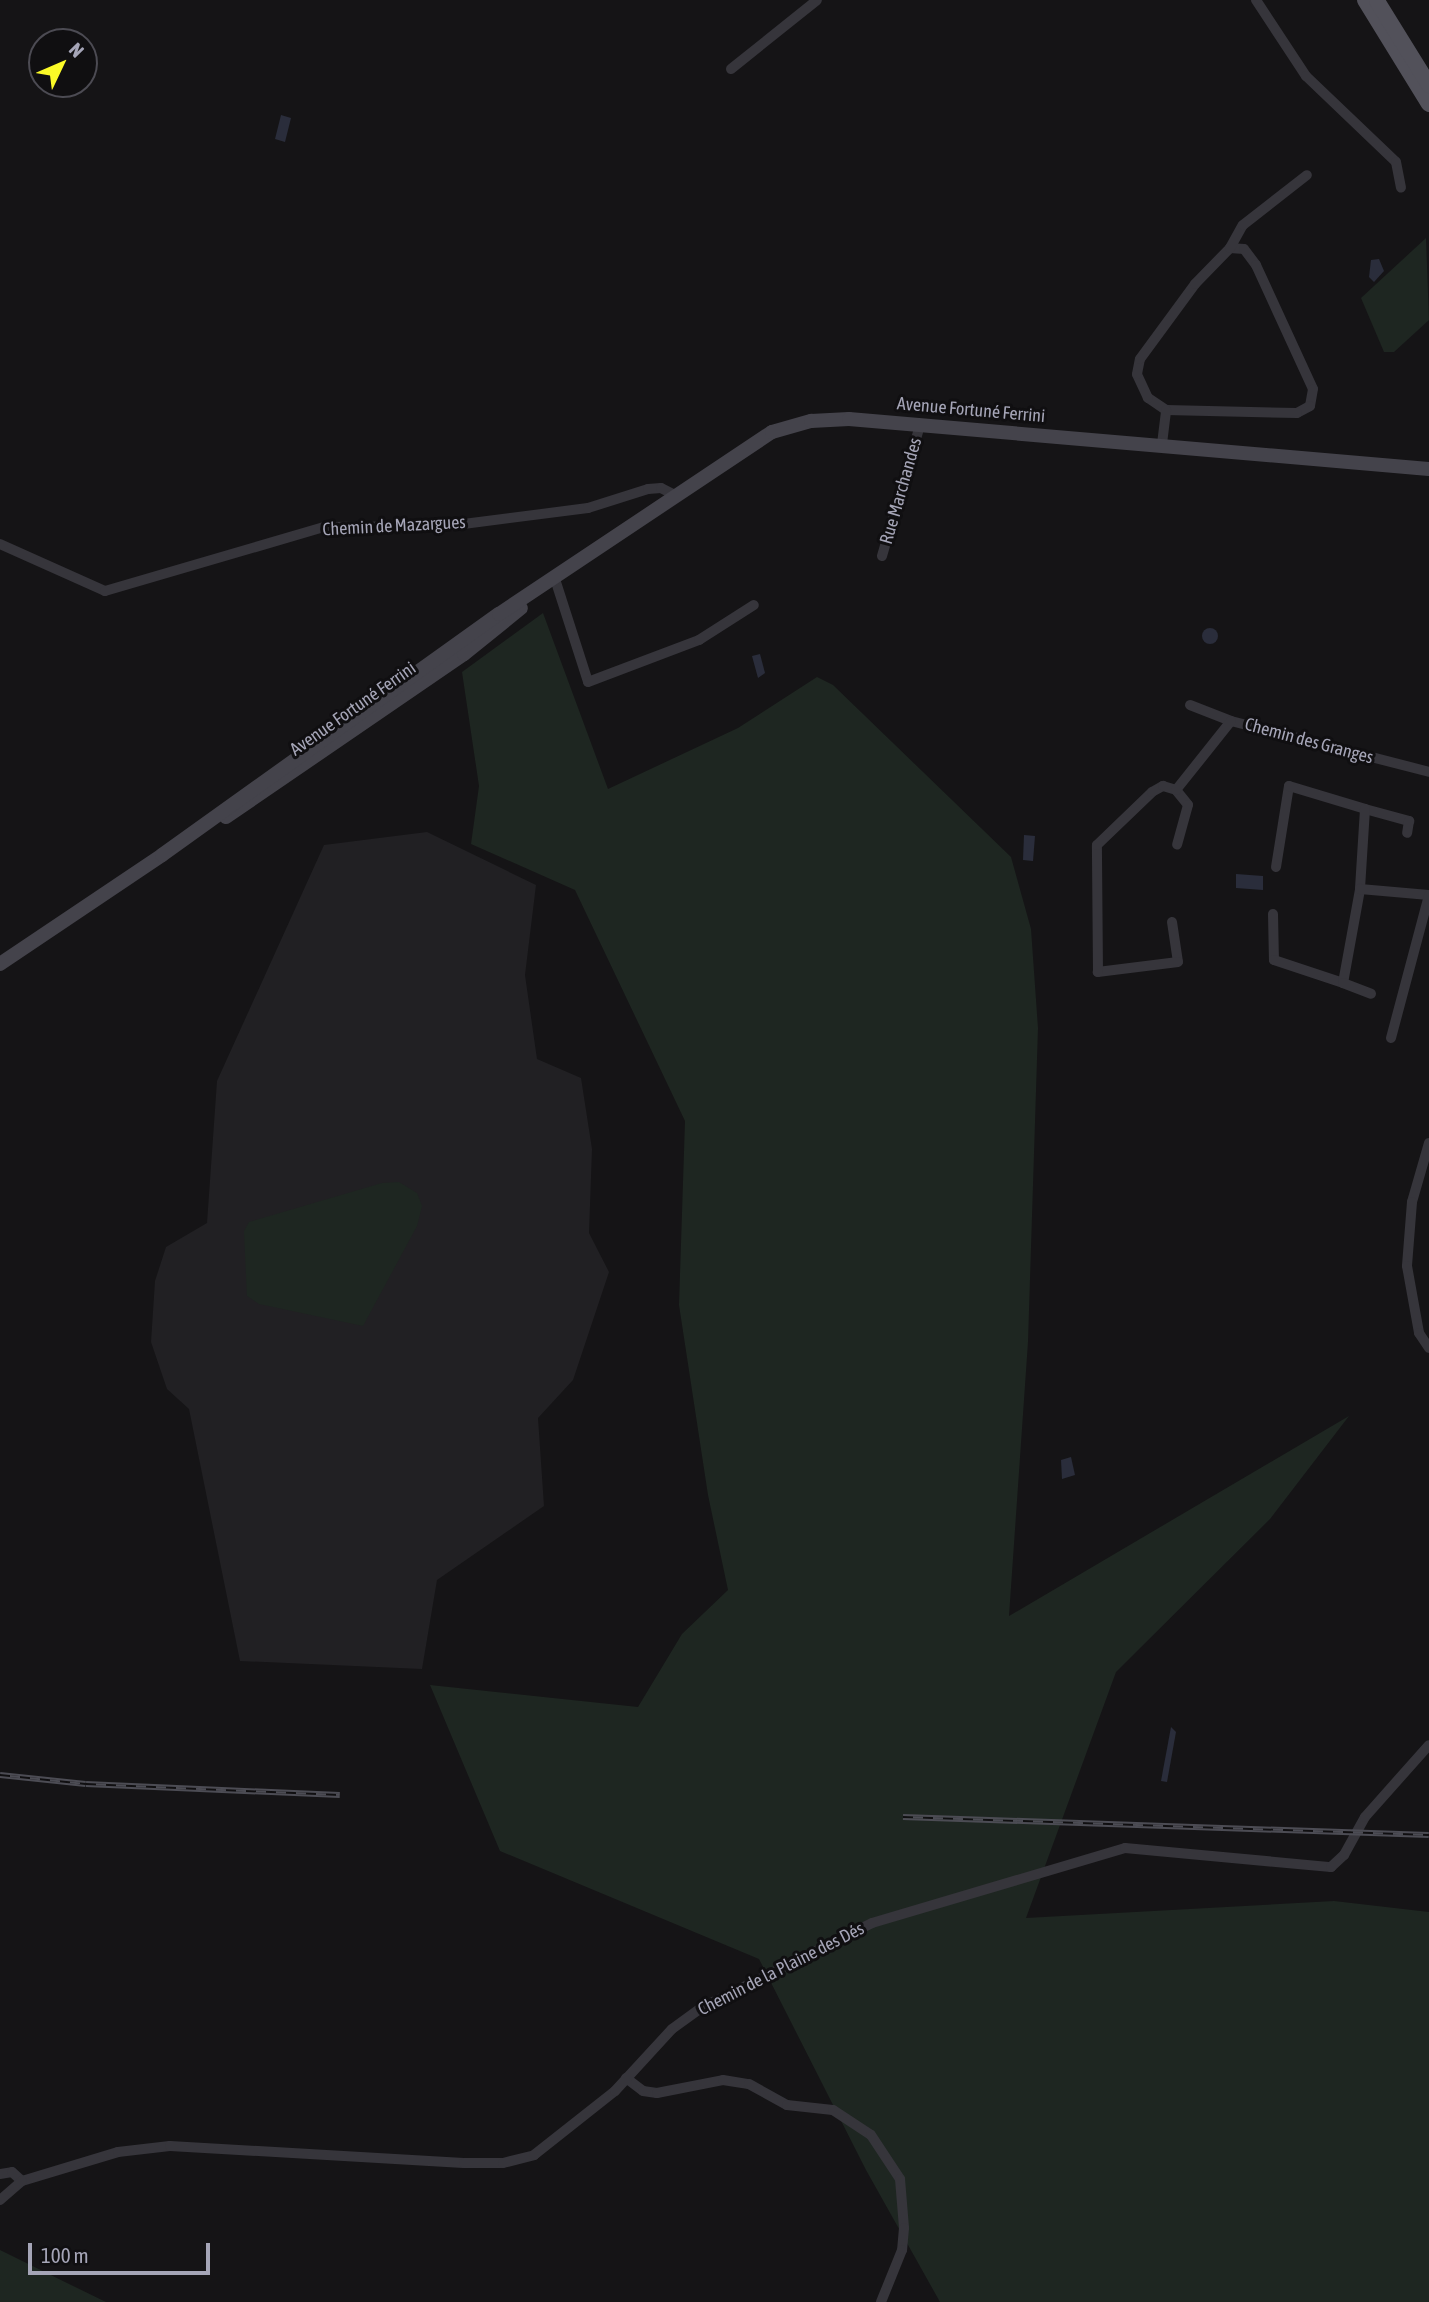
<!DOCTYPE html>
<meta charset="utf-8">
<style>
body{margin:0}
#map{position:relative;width:1429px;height:2302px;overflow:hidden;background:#151416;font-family:"Asap Condensed",sans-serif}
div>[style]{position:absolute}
.built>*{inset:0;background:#212023}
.green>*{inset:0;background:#1e2621}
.water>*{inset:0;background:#2a2d3b}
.round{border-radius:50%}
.minor>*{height:10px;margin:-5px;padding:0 5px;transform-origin:5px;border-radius:5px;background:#36353b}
.secondary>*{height:14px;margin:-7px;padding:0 7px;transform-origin:7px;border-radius:7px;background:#44434b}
.primary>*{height:16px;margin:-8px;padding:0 8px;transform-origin:8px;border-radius:8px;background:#52515a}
.rail>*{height:6px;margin-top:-3px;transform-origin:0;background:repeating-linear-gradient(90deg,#100f11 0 10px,#4c4c54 0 20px);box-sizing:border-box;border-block:2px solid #4c4c54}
span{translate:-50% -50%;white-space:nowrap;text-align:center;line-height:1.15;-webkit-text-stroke:6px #100f11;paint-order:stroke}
.street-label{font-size:18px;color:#a5a5b7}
.north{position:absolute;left:28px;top:28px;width:70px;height:70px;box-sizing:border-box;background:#100f11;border:2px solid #4c4b53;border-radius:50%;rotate:46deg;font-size:19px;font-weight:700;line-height:28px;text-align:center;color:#a5a5b7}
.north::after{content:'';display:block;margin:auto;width:24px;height:32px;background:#fbfa27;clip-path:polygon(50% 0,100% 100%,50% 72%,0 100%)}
.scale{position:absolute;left:28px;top:2243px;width:182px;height:32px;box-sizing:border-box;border:4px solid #a5a5b7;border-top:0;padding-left:9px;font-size:21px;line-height:24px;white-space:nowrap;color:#a5a5b7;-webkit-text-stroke:5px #100f11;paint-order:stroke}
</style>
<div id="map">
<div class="built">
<div style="clip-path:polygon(427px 832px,536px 885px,525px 975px,537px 1059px,581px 1078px,592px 1149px,589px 1233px,609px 1272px,573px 1380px,538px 1418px,544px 1506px,437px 1580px,422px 1669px,240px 1661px,189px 1409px,167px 1389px,151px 1342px,155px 1281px,166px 1247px,207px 1223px,217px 1081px,324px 845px)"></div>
</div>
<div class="green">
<div style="clip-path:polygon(1426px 238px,1429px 320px,1394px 352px,1384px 352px,1361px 298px)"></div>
<div style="clip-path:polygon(543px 613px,608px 789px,738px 728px,817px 677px,833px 685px,1011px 857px,1031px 929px,1038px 1028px,1028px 1342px,1009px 1616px,1349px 1416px,1270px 1519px,1116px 1672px,1026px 1918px,1334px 1901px,1429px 1912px,1429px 2302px,940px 2302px,866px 2170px,759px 1959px,500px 1851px,430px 1685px,638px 1707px,682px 1634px,728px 1590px,708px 1495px,679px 1305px,685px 1121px,575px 890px,471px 844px,479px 786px,462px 672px)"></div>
<div style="clip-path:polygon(399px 1182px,417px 1193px,422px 1206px,417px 1226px,363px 1326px,259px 1304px,247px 1296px,244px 1231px,249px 1222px,382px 1183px)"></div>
<div style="clip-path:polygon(0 2250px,67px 2283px,106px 2302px,0 2302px)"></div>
</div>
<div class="water">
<div style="clip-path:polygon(281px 115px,291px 118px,285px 142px,275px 139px)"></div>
<div style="clip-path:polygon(1379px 259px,1384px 271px,1374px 282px,1369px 277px,1371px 260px)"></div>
<div class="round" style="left:1202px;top:628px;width:16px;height:16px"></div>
<div style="clip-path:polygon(760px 654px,765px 673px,758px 678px,752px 656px)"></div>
<div style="clip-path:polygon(1024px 835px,1035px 836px,1033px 861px,1023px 860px)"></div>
<div style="clip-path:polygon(1236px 874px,1263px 876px,1263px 890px,1236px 888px)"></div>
<div style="clip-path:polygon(1071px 1457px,1075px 1475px,1062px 1479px,1061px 1460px)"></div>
<div style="clip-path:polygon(1171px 1727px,1176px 1732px,1167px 1782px,1161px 1781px)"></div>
</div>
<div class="minor">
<div style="left:1256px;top:0;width:91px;rotate:56.7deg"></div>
<div style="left:1306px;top:76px;width:124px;rotate:43.7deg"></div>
<div style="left:1396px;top:162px;width:26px;rotate:79deg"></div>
<div style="left:731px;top:69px;width:110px;rotate:-38.7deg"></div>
<div style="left:1230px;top:248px;width:14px;rotate:4deg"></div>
<div style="left:1244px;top:249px;width:20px;rotate:53deg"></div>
<div style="left:1256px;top:265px;width:136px;rotate:65.3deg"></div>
<div style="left:1313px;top:389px;width:17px;rotate:100deg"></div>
<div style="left:1310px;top:406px;width:15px;rotate:152deg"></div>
<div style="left:1297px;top:413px;width:131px;rotate:-178.7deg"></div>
<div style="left:1166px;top:410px;width:22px;rotate:-146deg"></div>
<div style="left:1148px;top:398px;width:26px;rotate:-115deg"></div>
<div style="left:1137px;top:374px;width:15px;rotate:-79deg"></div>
<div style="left:1140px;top:359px;width:93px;rotate:-53.7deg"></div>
<div style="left:1195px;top:284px;width:50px;rotate:-45.8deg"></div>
<div style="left:1230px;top:248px;width:26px;rotate:-61deg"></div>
<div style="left:1243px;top:225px;width:81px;rotate:-38deg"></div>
<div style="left:1162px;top:444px;width:34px;rotate:-83deg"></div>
<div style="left:0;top:544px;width:115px;rotate:24.1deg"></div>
<div style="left:105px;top:591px;width:228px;rotate:-16.3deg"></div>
<div style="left:324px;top:527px;width:124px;rotate:-0.5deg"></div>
<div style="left:448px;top:526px;width:141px;rotate:-7.3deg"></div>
<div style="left:588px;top:508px;width:63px;rotate:-17.6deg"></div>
<div style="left:648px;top:489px;width:13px;rotate:-4deg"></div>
<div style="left:661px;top:488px;width:16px;rotate:27deg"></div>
<div style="left:882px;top:556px;width:136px;rotate:-73.8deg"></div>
<div style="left:555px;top:579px;width:108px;rotate:72.2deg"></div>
<div style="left:588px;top:682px;width:119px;rotate:-20.7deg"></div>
<div style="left:699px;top:640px;width:65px;rotate:-32.5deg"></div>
<div style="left:1190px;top:705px;width:44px;rotate:21.3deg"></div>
<div style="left:1231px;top:721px;width:204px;rotate:14.4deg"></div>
<div style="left:1176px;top:790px;width:19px;rotate:51deg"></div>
<div style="left:1188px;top:805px;width:41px;rotate:105.4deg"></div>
<div style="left:1365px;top:809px;width:46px;rotate:15.3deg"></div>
<div style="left:1409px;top:821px;width:12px;rotate:99deg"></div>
<div style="left:1276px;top:867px;width:82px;rotate:-80.9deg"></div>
<div style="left:1289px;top:786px;width:79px;rotate:16.8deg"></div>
<div style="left:1365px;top:809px;width:80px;rotate:93.6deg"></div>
<div style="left:1273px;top:914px;width:46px;rotate:88.8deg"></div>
<div style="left:1274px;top:960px;width:73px;rotate:18.4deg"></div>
<div style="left:1343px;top:983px;width:96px;rotate:-79.7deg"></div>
<div style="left:1360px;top:889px;width:69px;rotate:5deg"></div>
<div style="left:1172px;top:922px;width:40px;rotate:81.5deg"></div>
<div style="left:1178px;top:962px;width:81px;rotate:172.9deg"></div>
<div style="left:1098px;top:972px;width:127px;rotate:-90.5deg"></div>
<div style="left:1097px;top:845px;width:76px;rotate:-43.9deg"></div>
<div style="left:1152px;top:792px;width:13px;rotate:-29deg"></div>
<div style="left:1163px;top:786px;width:14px;rotate:17deg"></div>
<div style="left:1176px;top:790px;width:88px;rotate:-51.4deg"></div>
<div style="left:1343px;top:983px;width:30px;rotate:21deg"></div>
<div style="left:1391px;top:1038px;width:148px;rotate:-75.1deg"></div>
<div style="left:1429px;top:1143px;width:61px;rotate:106.1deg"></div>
<div style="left:1412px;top:1202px;width:64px;rotate:94.5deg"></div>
<div style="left:1407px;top:1266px;width:68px;rotate:79.8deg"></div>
<div style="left:1419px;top:1333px;width:18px;rotate:56deg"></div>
<div style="left:626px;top:2078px;width:21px;rotate:37deg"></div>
<div style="left:643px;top:2091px;width:14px;rotate:8deg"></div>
<div style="left:657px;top:2093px;width:67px;rotate:-11.1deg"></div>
<div style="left:723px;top:2080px;width:26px;rotate:9deg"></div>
<div style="left:749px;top:2084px;width:43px;rotate:28.9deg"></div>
<div style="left:787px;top:2105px;width:46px;rotate:6.2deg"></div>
<div style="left:833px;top:2110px;width:45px;rotate:33.3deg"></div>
<div style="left:871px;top:2135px;width:53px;rotate:56.6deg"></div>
<div style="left:900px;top:2179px;width:49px;rotate:85.3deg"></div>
<div style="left:904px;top:2228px;width:22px;rotate:95deg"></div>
<div style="left:902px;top:2250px;width:56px;rotate:112deg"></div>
<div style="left:0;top:2174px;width:12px;rotate:-9deg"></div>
<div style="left:12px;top:2172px;width:13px;rotate:42deg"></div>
<div style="left:22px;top:2181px;width:100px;rotate:-16.8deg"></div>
<div style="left:118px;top:2152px;width:52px;rotate:-6.6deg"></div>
<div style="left:170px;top:2146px;width:294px;rotate:3.3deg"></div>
<div style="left:464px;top:2163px;width:39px"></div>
<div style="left:503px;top:2163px;width:32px;rotate:-14deg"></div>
<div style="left:534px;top:2155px;width:103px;rotate:-38.3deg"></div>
<div style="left:615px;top:2091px;width:84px;rotate:-47.4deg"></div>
<div style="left:672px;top:2029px;width:36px;rotate:-36deg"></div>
<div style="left:701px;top:2008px;width:191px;rotate:-26.4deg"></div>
<div style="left:872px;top:1923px;width:264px;rotate:-16.5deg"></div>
<div style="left:1125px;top:1848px;width:207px;rotate:5.3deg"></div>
<div style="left:1331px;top:1867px;width:18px;rotate:-43deg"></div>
<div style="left:1344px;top:1855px;width:43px;rotate:-61.1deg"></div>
<div style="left:1365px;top:1817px;width:96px;rotate:-48.4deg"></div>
<div style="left:0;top:2200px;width:29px;rotate:-41deg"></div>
</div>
<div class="secondary">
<div style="left:226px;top:817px;width:288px;rotate:-34.4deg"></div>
<div style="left:464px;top:654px;width:73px;rotate:-38.9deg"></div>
<div style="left:0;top:964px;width:195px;rotate:-33.9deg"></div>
<div style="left:162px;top:855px;width:414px;rotate:-35.6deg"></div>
<div style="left:499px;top:614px;width:328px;rotate:-33.7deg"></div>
<div style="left:772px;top:432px;width:41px;rotate:-15.8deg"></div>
<div style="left:811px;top:421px;width:38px;rotate:-3deg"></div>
<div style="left:849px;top:419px;width:582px;rotate:4.93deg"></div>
</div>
<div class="primary">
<div style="left:1365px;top:0;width:122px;rotate:58.4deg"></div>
<div style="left:1377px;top:1px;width:99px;rotate:58.2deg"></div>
</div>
<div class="rail">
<div style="left:0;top:1775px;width:86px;rotate:6deg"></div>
<div style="left:86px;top:1784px;width:254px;rotate:2.5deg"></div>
<div style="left:903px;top:1817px;width:526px;rotate:1.96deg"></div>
</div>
<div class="street-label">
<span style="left:971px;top:410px;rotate:5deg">Avenue Fortuné Ferrini</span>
<span style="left:901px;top:491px;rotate:-74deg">Rue Marchandes</span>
<span style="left:394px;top:526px;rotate:-3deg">Chemin de Mazargues</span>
<span style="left:353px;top:709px;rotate:-35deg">Avenue Fortuné Ferrini</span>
<span style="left:1309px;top:741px;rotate:15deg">Chemin des Granges</span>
<span style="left:781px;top:1969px;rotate:-27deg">Chemin de la Plaine des Dés</span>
</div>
<div class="north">N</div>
<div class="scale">100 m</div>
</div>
